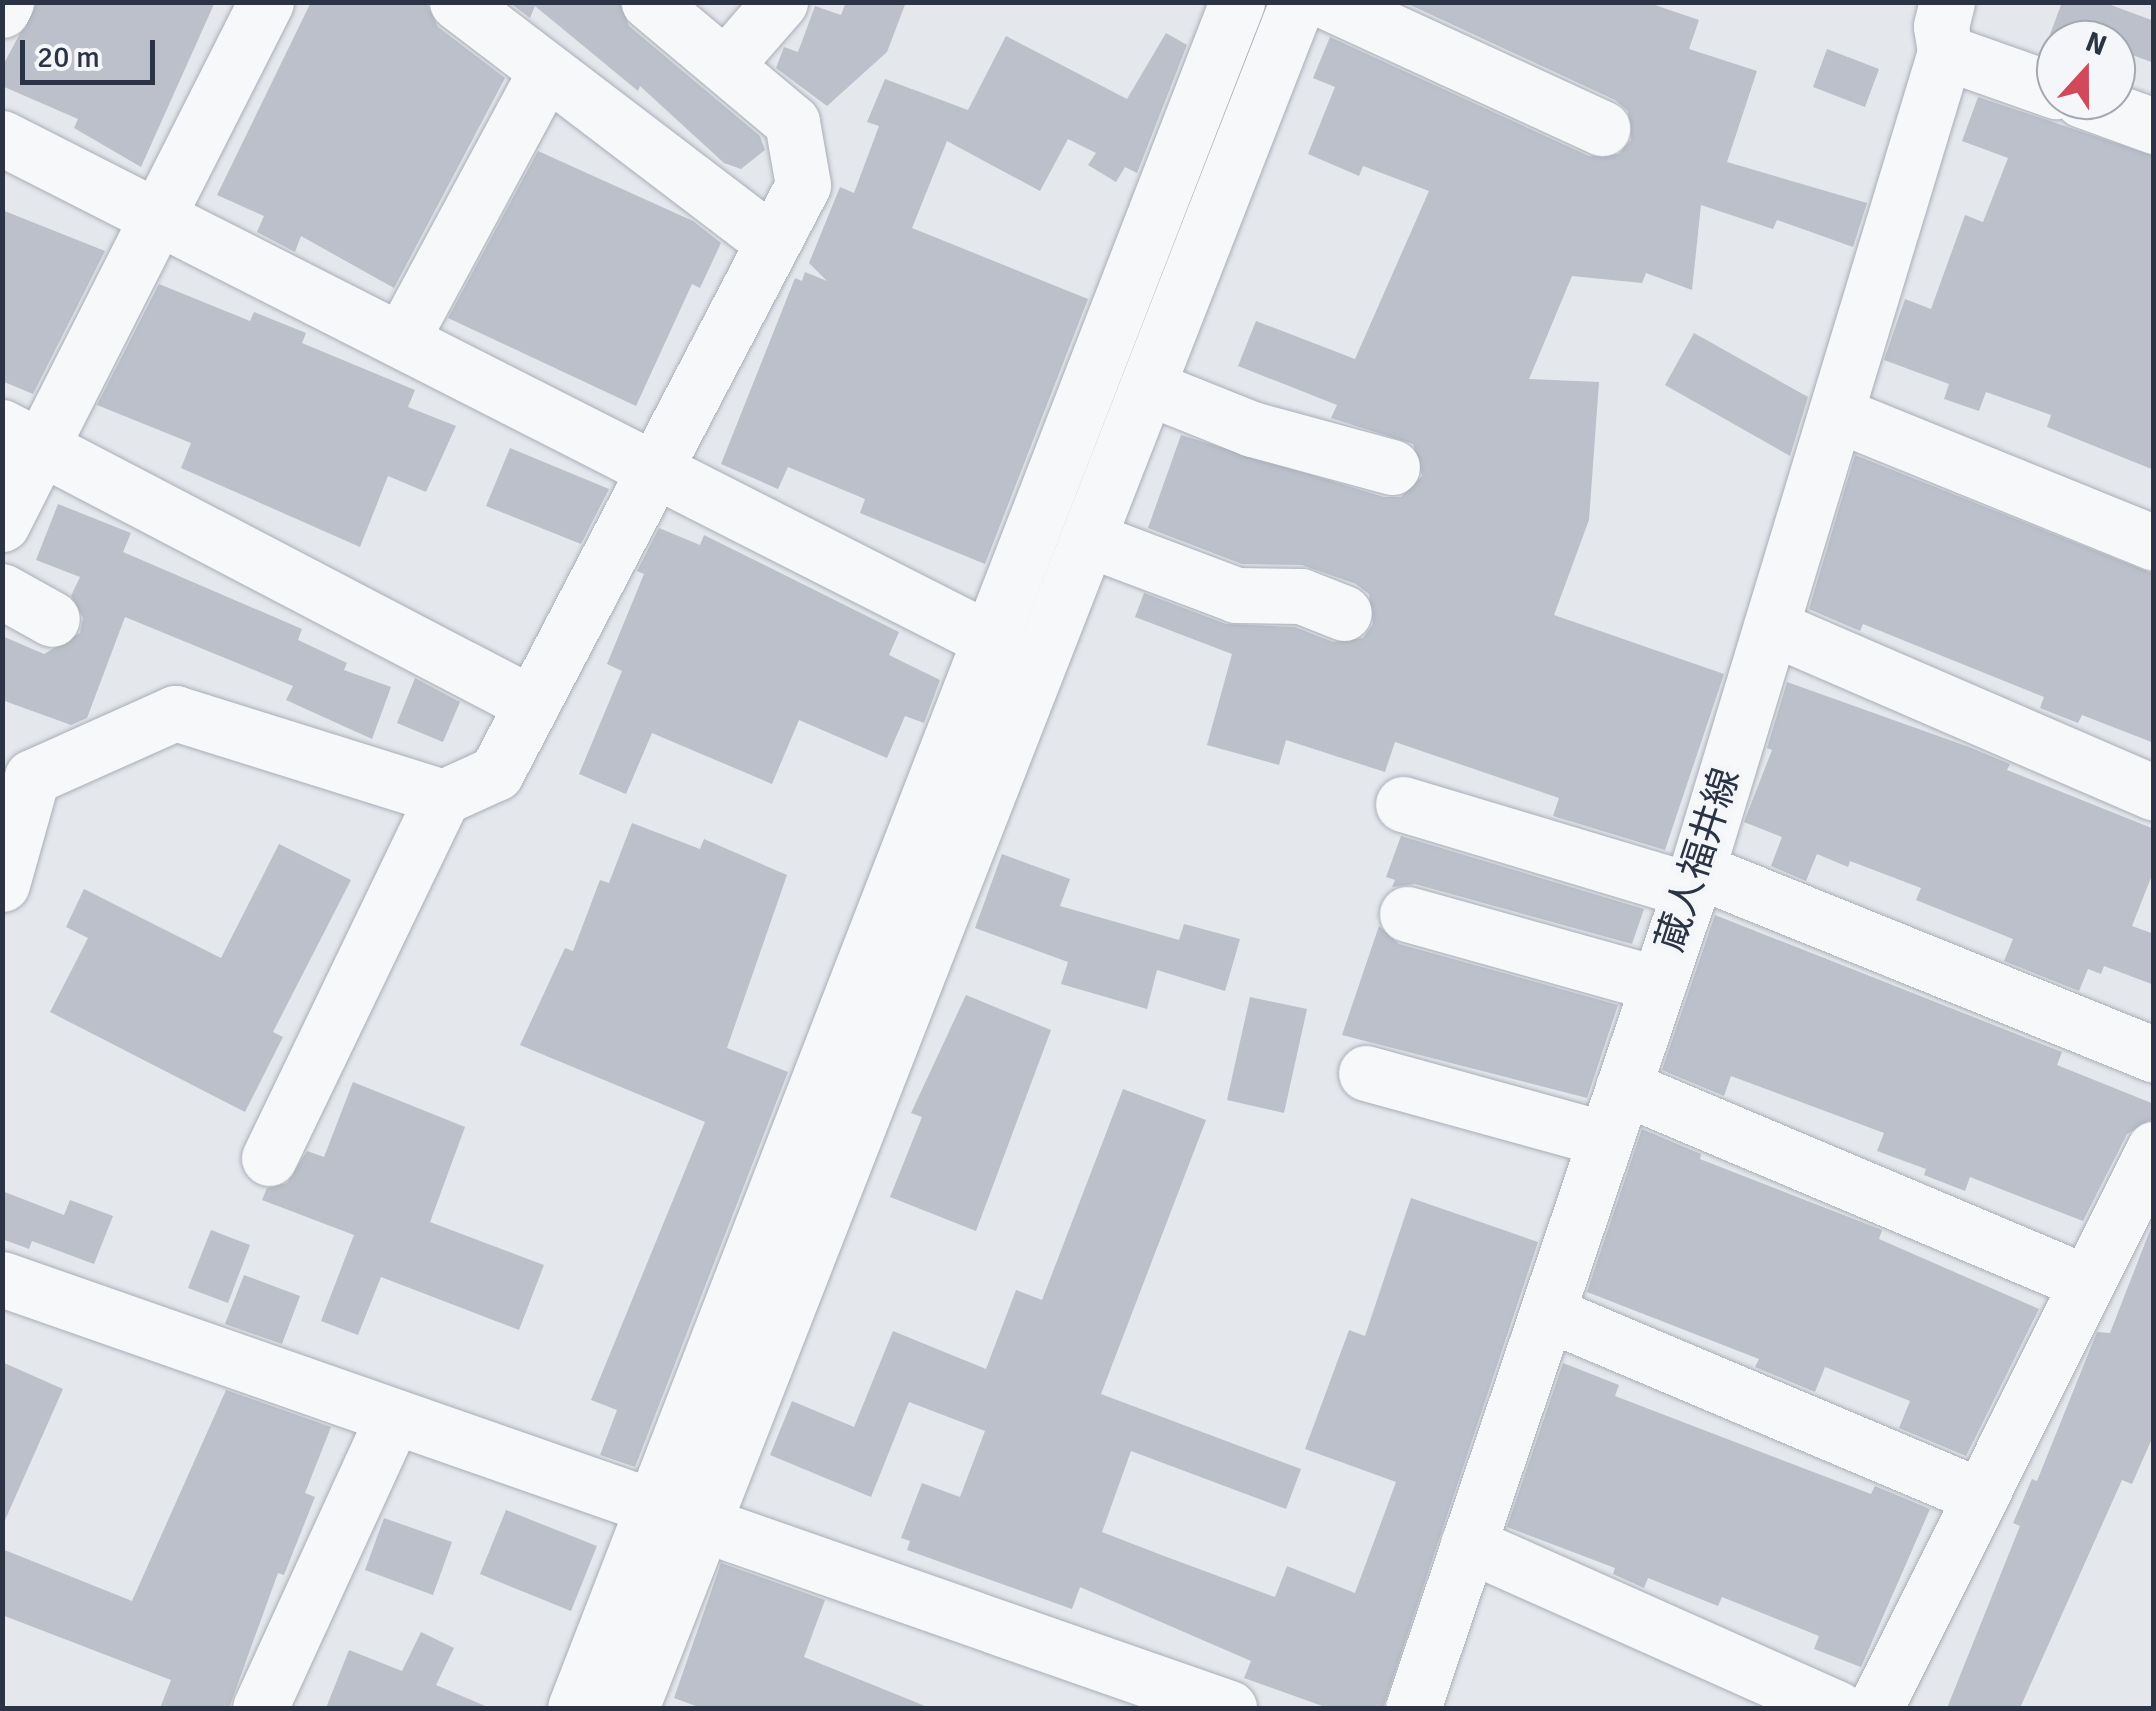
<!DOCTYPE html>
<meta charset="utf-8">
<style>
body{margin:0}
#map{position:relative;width:2156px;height:1711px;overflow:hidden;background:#e4e7ec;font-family:Signika,"Noto Sans JP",sans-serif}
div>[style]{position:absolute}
.building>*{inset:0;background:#bbc0ca}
.roads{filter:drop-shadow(0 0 2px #a9aeb7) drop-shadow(0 0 2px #a9aeb7)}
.minor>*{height:55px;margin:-27.5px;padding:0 27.5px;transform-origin:27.5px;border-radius:27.5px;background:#f7f8fa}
span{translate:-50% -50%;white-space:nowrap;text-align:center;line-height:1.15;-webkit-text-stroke:10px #f4f6f9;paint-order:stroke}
.street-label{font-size:38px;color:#2b3445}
.frame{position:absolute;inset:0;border:5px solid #2b3445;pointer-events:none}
.north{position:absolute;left:2036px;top:20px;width:100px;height:100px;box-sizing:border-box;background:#f4f6f9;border:2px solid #a4a8b1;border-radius:50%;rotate:21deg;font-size:28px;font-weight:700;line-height:40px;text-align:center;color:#2b3445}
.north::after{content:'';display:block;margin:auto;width:35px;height:45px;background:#d1495b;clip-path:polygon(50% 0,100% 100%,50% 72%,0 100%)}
.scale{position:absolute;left:20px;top:40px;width:135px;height:45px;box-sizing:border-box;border:5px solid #2b3445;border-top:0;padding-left:12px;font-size:30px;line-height:35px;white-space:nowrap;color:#2b3445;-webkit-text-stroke:8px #f4f6f9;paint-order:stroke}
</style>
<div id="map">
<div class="building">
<div style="clip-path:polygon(37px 2px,215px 2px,141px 167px,74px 128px,78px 119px,2px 86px,2px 67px)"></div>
<div style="clip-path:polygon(311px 2px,426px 2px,438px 27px,505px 78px,394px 288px,301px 236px,295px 252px,257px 232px,264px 216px,217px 195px)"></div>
<div style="clip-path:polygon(509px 2px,619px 2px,629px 26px,760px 136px,765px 150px,741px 169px,724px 163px,640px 86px,638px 91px,535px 6px,530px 18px)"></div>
<div style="clip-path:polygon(846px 2px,906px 2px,887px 52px,827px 106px,776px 68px,784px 47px,798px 52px,815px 6px,841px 15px)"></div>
<div style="clip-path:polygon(1404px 2px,1646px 2px,1699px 20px,1689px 49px,1757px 71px,1727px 162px,1867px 203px,1853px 247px,1777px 220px,1773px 229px,1701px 205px,1692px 290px,1646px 273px,1642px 283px,1572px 276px,1529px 379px,1599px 382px,1589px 520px,1554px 615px,1724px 674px,1665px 850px,1553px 816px,1559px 798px,1395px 742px,1385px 772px,1286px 740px,1279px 765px,1207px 745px,1232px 654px,1135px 617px,1144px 593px,1226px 624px,1295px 627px,1333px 642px,1363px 638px,1373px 624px,1369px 594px,1356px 584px,1302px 565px,1242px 564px,1148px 528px,1181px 435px,1384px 497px,1401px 497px,1422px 476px,1413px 444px,1331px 418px,1337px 405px,1238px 366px,1256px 321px,1355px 359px,1429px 191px,1363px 166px,1359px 176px,1308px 154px,1335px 87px,1313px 78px,1330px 37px,1589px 156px,1619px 154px,1631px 140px,1628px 111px,1615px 100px)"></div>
<div style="clip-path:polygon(2062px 2px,2103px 2px,2154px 21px,2154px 63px,2116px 49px,2116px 40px,2048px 40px)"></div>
<div style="clip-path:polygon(1166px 33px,1187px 45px,1137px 173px,1125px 167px,1116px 182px,1088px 165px,1096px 153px,1068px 139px,1040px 191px,947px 141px,912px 228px,1088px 299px,985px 564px,860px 513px,865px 499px,788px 467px,778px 489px,721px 464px,795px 278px,802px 281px,805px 272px,827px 281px,809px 263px,840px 187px,854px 193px,879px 126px,867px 122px,885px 79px,968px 110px,1006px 36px,1127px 99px)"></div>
<div style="clip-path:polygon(1827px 49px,1879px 69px,1865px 107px,1813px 87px)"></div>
<div style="clip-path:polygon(1978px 97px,2154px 156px,2154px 470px,2047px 427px,2051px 415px,1986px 392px,1979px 411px,1944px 399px,1949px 384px,1884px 360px,1905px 299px,1931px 309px,1965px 215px,1983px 222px,2008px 158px,1962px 141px)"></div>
<div style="clip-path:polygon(538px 151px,693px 221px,721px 243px,700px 288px,692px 284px,636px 406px,448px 318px)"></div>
<div style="clip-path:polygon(2px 210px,105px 251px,33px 394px,2px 381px)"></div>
<div style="clip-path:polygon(159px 284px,250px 321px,254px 312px,306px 333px,302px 343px,415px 390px,408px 407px,456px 426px,426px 492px,388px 476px,360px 547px,181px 468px,191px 443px,97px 405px)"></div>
<div style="clip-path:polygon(1694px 333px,1808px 397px,1790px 456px,1665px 385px)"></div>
<div style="clip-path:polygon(510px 448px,609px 489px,581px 544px,486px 506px)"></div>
<div style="clip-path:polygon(1855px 455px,2154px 574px,2154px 743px,2082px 715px,2078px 723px,2040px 708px,2044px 697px,1863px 624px,1860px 631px,1809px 609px)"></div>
<div style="clip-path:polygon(58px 504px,131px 533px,123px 552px,302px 629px,298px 640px,347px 663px,344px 670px,391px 687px,372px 739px,286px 700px,293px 686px,125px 617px,87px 718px,71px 725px,2px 700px,2px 636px,44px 654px,80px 633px,83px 618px,71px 596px,80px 577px,36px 560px)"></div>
<div style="clip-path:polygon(659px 528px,700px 545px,704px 535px,899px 632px,889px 655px,940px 680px,924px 723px,905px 716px,887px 758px,799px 720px,772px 784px,652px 733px,626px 794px,579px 774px,622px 671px,607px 664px,644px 574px,637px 571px)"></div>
<div style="clip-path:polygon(415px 678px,460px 702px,443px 742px,397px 723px)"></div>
<div style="clip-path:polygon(1787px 682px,1969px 747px,2010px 764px,2007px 770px,2154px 829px,2154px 870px,2132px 926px,2154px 934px,2154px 985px,2104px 966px,2101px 974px,2088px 969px,2079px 991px,2004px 961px,2013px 939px,1916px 900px,1921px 888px,1850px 861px,1848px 867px,1817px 854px,1806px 881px,1771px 866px,1782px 837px,1744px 822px,1772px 750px,1767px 748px)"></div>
<div style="clip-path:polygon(632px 823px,700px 849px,704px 839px,787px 875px,727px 1048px,788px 1072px,635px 1467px,600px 1455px,617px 1410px,591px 1400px,705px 1122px,520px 1045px,565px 948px,573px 951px,600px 880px,609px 883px)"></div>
<div style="clip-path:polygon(1401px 836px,1644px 909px,1632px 944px,1415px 884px,1392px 887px,1395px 880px,1386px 877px)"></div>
<div style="clip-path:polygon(279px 844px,351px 880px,273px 1032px,283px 1037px,245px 1112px,50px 1012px,88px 938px,66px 927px,84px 889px,221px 958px)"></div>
<div style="clip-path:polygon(1002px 854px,1070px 879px,1060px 906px,1179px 940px,1184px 924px,1240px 939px,1225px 991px,1157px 970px,1147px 1009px,1061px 984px,1068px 962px,975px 928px)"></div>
<div style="clip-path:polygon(1715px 915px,2062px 1052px,2057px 1065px,2154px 1104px,2154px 1118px,2127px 1134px,2083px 1221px,1970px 1177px,1965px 1191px,1924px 1175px,1926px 1169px,1877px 1151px,1884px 1133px,1731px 1076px,1724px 1096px,1662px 1070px)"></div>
<div style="clip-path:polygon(1379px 926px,1399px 944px,1618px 1005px,1587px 1098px,1342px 1035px)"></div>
<div style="clip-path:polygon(966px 995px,1051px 1030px,976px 1231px,890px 1197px,922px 1117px,911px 1113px)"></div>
<div style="clip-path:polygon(1250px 997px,1307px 1009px,1284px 1113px,1227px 1100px)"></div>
<div style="clip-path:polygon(353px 1082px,465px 1127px,430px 1222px,544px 1265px,519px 1330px,381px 1277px,358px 1335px,321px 1321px,354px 1235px,262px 1200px,267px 1188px,287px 1183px,307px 1151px,324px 1157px)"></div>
<div style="clip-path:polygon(1123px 1089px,1206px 1120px,1101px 1394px,1301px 1469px,1286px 1509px,1131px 1451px,1102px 1532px,1164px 1556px,1275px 1597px,1287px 1566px,1355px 1593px,1396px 1482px,1305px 1449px,1349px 1330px,1365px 1336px,1411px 1198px,1538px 1242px,1383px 1708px,1328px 1708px,1244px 1678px,1251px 1661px,1080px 1587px,1072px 1609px,907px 1550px,910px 1541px,901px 1538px,922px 1483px,960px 1497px,985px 1431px,909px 1402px,871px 1497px,770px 1455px,792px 1401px,854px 1427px,893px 1331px,986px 1369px,1016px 1290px,1042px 1300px)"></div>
<div style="clip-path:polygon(1642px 1129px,1701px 1154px,1700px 1159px,1882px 1230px,1879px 1239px,2039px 1309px,1966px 1456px,1899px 1428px,1910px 1401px,1825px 1367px,1815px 1392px,1755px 1367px,1759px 1359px,1587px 1292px)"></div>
<div style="clip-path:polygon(2px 1191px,64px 1215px,70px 1200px,113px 1216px,94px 1264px,32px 1241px,29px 1249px,2px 1239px)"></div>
<div style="clip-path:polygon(2154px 1220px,2154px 1434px,2132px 1484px,2122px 1480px,2020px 1708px,1947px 1708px,2020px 1526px,2013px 1523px,2032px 1479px,2037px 1481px,2097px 1332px,2110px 1333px)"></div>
<div style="clip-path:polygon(211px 1230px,250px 1245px,228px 1303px,188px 1288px)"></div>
<div style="clip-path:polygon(244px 1275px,300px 1296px,282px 1344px,225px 1324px)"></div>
<div style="clip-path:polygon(2px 1362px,63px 1389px,2px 1527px)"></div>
<div style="clip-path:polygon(1563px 1363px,1619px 1385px,1615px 1396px,1871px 1494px,1875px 1486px,1930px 1509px,1861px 1667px,1814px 1649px,1819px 1636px,1722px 1597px,1718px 1606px,1648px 1578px,1644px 1588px,1613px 1574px,1615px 1568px,1507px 1527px)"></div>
<div style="clip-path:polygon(226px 1390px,331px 1427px,305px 1493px,315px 1497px,284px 1575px,278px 1573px,229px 1708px,160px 1708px,171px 1680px,2px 1615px,2px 1549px,132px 1601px)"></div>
<div style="clip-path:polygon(506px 1510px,597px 1546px,571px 1611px,480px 1574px)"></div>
<div style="clip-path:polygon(384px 1518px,452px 1542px,433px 1595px,365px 1570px)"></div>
<div style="clip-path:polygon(721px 1563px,825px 1600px,804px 1657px,930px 1708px,701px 1708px,674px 1698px)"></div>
<div style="clip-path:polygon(421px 1632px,454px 1648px,436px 1685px,490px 1708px,326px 1708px,349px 1650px,402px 1671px)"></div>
</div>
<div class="roads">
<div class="minor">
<div style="left:457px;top:2px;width:396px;rotate:37.3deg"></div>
<div style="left:1328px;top:2px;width:302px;rotate:24.7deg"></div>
<div style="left:2px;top:10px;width:9px;rotate:-63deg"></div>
<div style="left:1945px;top:52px;width:118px;rotate:19.4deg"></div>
<div style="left:727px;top:63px;width:81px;rotate:-49deg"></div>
<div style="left:2082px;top:100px;width:77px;rotate:19.9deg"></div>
<div style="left:2px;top:138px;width:1108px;rotate:26.93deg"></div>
<div style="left:401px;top:340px;width:306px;rotate:-61.7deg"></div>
<div style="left:1147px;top:387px;width:113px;rotate:21.8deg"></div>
<div style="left:1252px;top:429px;width:145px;rotate:15.2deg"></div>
<div style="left:1837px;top:414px;width:342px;rotate:22.1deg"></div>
<div style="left:2px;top:427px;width:598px;rotate:27.59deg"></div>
<div style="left:2px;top:524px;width:585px;rotate:-63.17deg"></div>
<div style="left:1088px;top:539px;width:158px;rotate:20.7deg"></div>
<div style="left:1236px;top:595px;width:65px;rotate:0.9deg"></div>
<div style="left:1301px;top:596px;width:46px;rotate:21.6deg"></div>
<div style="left:2px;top:591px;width:57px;rotate:29.2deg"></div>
<div style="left:1771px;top:627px;width:417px;rotate:23.4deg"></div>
<div style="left:1403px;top:804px;width:300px;rotate:16.7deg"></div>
<div style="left:1697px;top:870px;width:493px;rotate:22deg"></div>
<div style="left:2px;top:884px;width:111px;rotate:-74.3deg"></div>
<div style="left:32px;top:777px;width:157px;rotate:-24.1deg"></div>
<div style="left:175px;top:713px;width:281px;rotate:17.4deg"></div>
<div style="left:443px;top:797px;width:58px;rotate:-24.4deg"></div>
<div style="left:496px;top:773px;width:663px;rotate:-62.43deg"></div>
<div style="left:803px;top:185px;width:64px;rotate:-99.9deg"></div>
<div style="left:792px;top:122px;width:187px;rotate:-140deg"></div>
<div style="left:1407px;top:914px;width:261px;rotate:15.6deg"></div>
<div style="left:1366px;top:1073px;width:248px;rotate:15.4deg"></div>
<div style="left:1623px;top:1087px;width:501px;rotate:22.88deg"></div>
<div style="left:269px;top:1158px;width:401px;rotate:-64.3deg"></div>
<div style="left:2px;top:1279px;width:1300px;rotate:19.27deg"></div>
<div style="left:1547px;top:1313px;width:467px;rotate:22.9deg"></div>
<div style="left:1468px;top:1544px;width:404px;rotate:24deg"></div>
<div style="left:260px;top:1708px;width:320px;rotate:-65.4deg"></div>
<div style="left:575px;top:1708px;width:1830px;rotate:-68.79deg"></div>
<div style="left:631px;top:1708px;width:1831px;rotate:-68.67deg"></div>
<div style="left:1413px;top:1708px;width:885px;rotate:-71.28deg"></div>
<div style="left:1697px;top:870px;width:855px;rotate:-73.13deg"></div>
<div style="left:1945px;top:52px;width:26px;rotate:-99deg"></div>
<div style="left:1941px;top:26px;width:25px;rotate:-76deg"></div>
<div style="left:1875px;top:1708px;width:625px;rotate:-63.48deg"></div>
</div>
</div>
<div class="street-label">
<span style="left:1698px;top:860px;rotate:-72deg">蔵人福井線</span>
</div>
<div class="frame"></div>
<div class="north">N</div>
<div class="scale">20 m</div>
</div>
